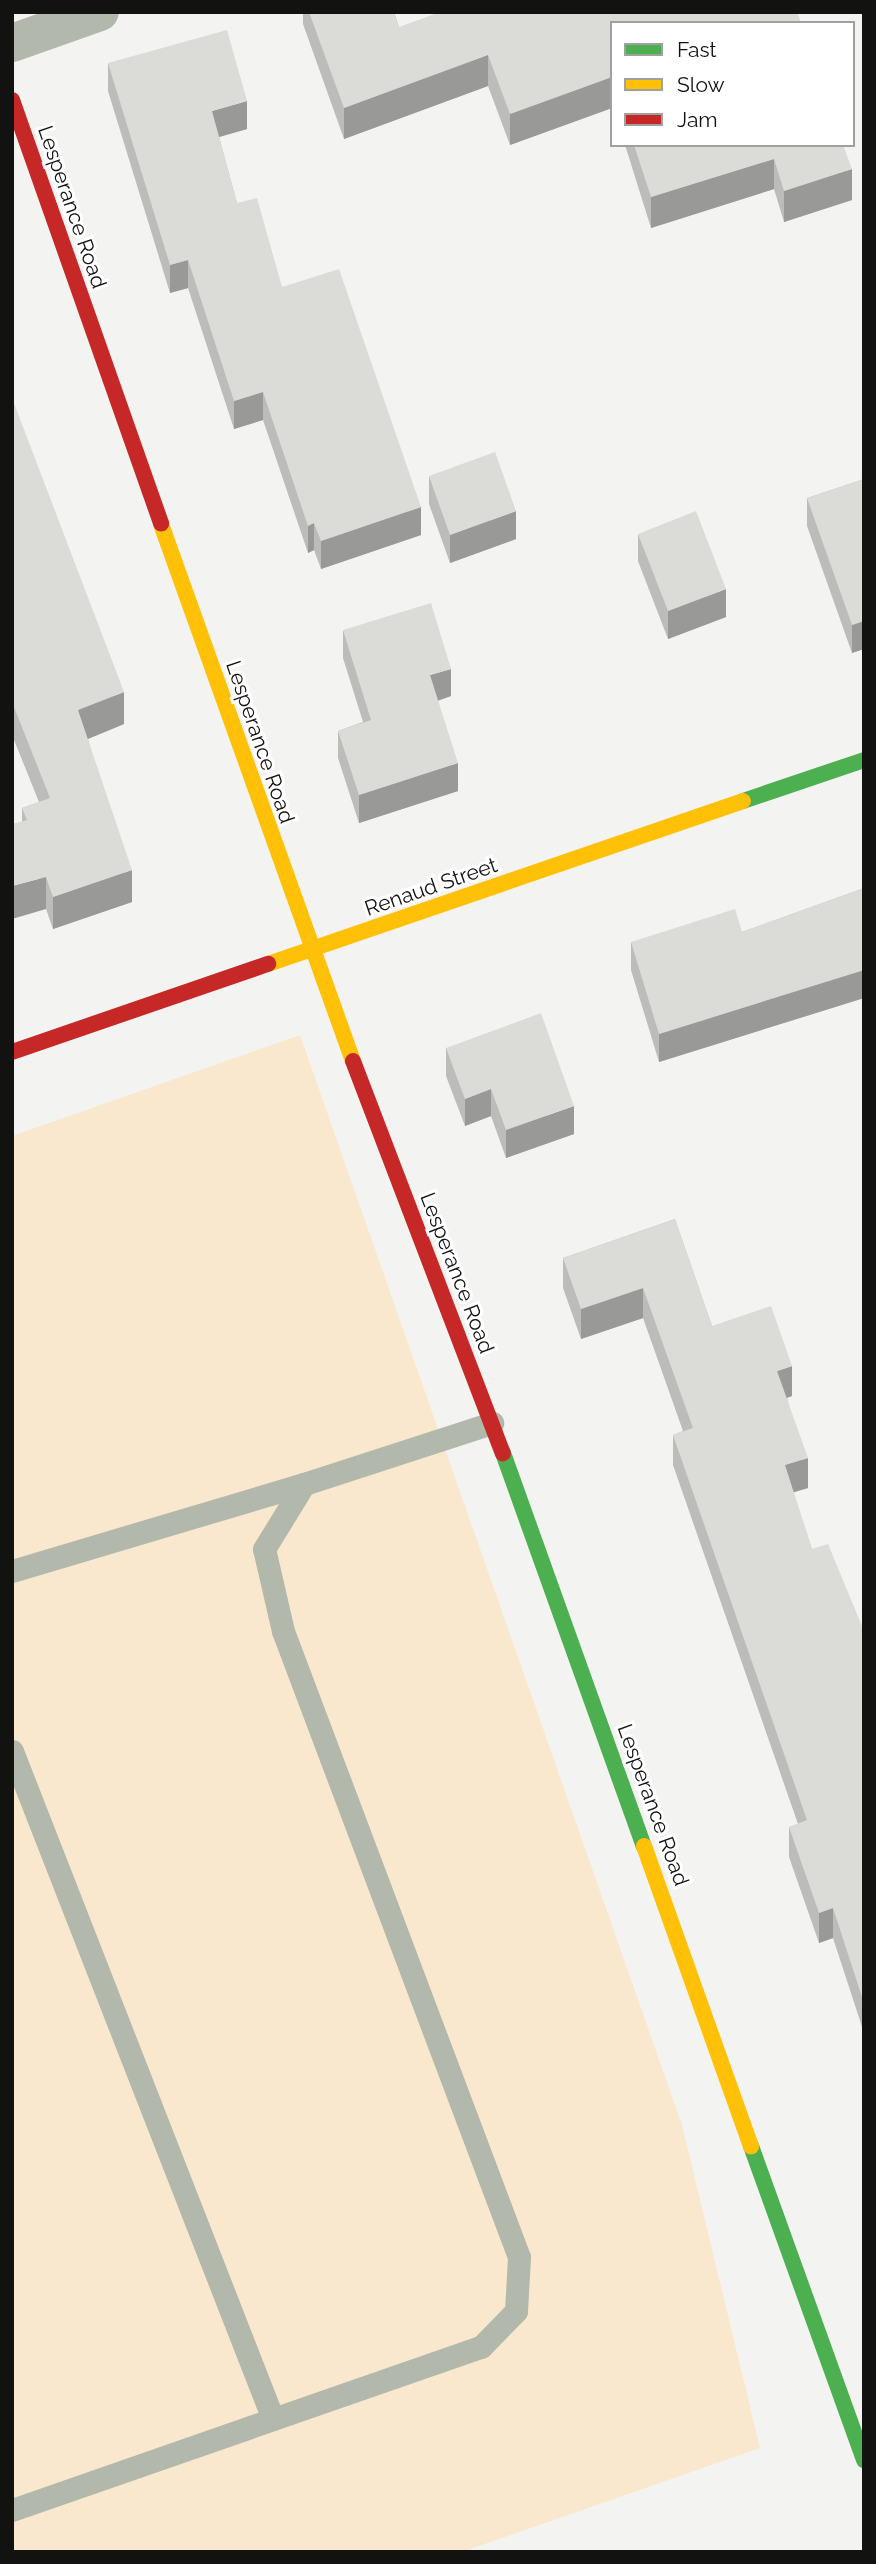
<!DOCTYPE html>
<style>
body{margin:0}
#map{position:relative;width:876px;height:2564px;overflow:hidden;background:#f3f4f1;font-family:Raleway,sans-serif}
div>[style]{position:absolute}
.green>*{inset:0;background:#f9e8ce}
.lane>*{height:23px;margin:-11.5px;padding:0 11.5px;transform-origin:11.5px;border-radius:11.5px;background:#b2b8ac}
.street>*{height:38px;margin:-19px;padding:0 19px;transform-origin:19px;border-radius:19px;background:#b2b8ac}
.fast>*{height:16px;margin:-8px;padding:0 8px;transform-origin:8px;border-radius:8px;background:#4caf50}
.slow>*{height:16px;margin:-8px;padding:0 8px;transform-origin:8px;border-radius:8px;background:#ffc107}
.jam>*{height:16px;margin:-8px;padding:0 8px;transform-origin:8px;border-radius:8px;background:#c62828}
.wall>*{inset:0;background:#bcbcba}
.shaded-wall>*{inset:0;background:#999997}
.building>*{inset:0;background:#dbdbd8}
span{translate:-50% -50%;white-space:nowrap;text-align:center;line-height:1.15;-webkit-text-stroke:6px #fff;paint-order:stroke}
.street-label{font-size:21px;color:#121210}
.frame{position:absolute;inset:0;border:14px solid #121210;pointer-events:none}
.legend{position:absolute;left:610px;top:21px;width:245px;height:126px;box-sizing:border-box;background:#fff;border:2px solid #a0a09f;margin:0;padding:9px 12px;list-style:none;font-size:21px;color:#121210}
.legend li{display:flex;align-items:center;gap:14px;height:35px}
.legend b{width:35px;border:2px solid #a0a09f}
</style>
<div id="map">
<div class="green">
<div style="clip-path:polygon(300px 1035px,682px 2125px,760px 2448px,462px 2552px,12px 2552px,12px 1136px)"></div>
</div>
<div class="lane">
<div style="left:12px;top:1571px;width:305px;rotate:-16.6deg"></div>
<div style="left:12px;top:1751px;width:717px;rotate:68.66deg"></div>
<div style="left:12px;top:2510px;width:497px;rotate:-19.2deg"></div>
<div style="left:481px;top:2347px;width:50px;rotate:-45.8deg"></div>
<div style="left:516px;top:2311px;width:54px;rotate:-86.8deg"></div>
<div style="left:519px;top:2257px;width:669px;rotate:-110.66deg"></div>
<div style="left:283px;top:1631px;width:84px;rotate:-103deg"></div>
<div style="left:264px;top:1549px;width:76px;rotate:-58.4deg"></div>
<div style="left:304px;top:1484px;width:198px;rotate:-18deg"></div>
</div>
<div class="street">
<div style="left:12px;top:43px;width:93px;rotate:-19.4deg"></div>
</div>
<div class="fast">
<div style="left:743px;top:801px;width:128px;rotate:-18.7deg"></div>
<div style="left:503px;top:1453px;width:418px;rotate:70.3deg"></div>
<div style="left:751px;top:2146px;width:334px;rotate:70.2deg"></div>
</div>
<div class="slow">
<div style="left:161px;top:524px;width:570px;rotate:70.33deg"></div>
<div style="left:268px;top:964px;width:502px;rotate:-18.94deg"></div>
<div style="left:644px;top:1846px;width:319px;rotate:70.4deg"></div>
</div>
<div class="jam">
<div style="left:12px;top:100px;width:449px;rotate:70.6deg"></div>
<div style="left:12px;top:1052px;width:271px;rotate:-19deg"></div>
<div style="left:353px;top:1061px;width:420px;rotate:69.1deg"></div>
</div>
<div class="wall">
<div style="clip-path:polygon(303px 12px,394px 12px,399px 27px,612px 23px,612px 108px,510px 145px,488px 86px,344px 139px,303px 24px)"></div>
<div style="clip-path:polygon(108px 63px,247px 129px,219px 137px,237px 203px,282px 287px,421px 535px,321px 569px,314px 550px,308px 553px,263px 420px,234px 429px,188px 288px,170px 293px,108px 91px)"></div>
<div style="clip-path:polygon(625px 145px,843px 145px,852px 200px,784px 222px,774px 189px,651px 228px)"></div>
<div style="clip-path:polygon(12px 398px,124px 724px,88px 739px,132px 902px,53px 929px,46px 909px,22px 821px,22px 808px,39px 802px,14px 740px)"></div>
<div style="clip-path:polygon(429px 476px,516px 539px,450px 563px,429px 504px)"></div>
<div style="clip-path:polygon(864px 479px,864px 649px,852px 653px,807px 526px,807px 498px)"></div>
<div style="clip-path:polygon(638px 534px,726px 617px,668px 639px,638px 561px)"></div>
<div style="clip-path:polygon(343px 630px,451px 696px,438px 701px,458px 791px,359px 823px,338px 758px,338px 731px,363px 722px,343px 658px)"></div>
<div style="clip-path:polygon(864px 888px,864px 998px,659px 1062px,631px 970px,631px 942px,742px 932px)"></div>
<div style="clip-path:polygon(446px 1048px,574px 1134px,506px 1158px,491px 1116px,465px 1126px,446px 1076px)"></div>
<div style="clip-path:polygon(675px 1219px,712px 1326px,792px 1396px,787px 1398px,808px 1488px,793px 1492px,812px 1549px,864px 1631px,864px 2033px,833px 1938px,819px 1943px,789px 1857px,789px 1827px,798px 1824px,673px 1465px,673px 1435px,683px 1431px,643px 1318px,581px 1339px,563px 1288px,563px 1258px)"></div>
</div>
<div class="shaded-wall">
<div style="clip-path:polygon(488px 55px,488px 86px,344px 139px,344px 108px)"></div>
<div style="clip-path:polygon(612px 77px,612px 108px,510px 145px,510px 114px)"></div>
<div style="clip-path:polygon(247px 101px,247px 129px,212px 139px,212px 111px)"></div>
<div style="clip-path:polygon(774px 159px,774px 189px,651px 228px,651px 197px)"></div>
<div style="clip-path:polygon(852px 169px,852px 200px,784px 222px,784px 191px)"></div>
<div style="clip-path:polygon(188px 260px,188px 288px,170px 293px,170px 265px)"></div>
<div style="clip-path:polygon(263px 392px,263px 420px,234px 429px,234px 401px)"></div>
<div style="clip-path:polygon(421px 507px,421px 535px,321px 569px,321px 541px)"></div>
<div style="clip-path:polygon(516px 511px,516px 539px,450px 563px,450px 535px)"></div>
<div style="clip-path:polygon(314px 523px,314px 550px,308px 553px,308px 526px)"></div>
<div style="clip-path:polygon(726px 589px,726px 617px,668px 639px,668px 611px)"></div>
<div style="clip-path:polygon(864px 621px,864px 649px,852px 653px,852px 625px)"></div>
<div style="clip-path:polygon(451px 669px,451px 696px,430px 703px,430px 675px)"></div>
<div style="clip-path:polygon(124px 692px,124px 724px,78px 743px,78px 710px)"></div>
<div style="clip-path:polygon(14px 707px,14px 740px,12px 741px,12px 708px)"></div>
<div style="clip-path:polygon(458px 763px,458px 791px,359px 823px,359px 795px)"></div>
<div style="clip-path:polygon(132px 870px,132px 902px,53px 929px,53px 897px)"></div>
<div style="clip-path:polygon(46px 877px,46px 909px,12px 919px,12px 886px)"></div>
<div style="clip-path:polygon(864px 970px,864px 998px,659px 1062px,659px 1034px)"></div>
<div style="clip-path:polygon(491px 1089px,491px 1116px,465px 1126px,465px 1099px)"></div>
<div style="clip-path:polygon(574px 1106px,574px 1134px,506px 1158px,506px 1130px)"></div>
<div style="clip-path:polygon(643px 1288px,643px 1318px,581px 1339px,581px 1309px)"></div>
<div style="clip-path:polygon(792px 1366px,792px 1396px,777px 1401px,777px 1371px)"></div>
<div style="clip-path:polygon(808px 1458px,808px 1488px,785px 1495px,785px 1465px)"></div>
<div style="clip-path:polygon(833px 1908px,833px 1938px,819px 1943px,819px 1913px)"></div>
</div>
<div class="building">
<div style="clip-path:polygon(309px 12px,394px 12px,399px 27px,440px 12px,797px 12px,801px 23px,612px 23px,612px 77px,510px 114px,488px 55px,344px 108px)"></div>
<div style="clip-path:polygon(227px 30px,247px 101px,212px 111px,237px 203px,257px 198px,282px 287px,339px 269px,421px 507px,321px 541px,314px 523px,308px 526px,263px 392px,234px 401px,188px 260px,170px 265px,108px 63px)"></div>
<div style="clip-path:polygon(634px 145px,843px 145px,852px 169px,784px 191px,774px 159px,651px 197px)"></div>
<div style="clip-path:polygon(12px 398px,124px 692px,78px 710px,132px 870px,53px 897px,46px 877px,12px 886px,12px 824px,27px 820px,22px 808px,50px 798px,14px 707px,12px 708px)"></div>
<div style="clip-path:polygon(495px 452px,516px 511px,450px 535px,429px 476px)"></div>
<div style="clip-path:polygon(864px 479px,864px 621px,852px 625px,807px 498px)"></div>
<div style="clip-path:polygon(696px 511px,726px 589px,668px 611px,638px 534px)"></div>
<div style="clip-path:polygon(431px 603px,451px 669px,430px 675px,458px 763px,359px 795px,338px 731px,371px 720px,343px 630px)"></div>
<div style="clip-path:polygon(864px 888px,864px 970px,659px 1034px,631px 942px,735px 909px,742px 932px)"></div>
<div style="clip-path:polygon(541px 1013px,574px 1106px,506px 1130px,491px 1089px,465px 1099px,446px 1048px)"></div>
<div style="clip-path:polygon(675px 1219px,712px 1326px,771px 1306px,792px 1366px,777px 1371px,808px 1458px,785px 1465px,812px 1549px,828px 1544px,864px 1631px,864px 2003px,833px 1908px,819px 1913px,789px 1827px,807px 1820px,673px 1435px,693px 1428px,643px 1288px,581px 1309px,563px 1258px)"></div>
</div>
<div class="street-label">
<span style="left:72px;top:207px;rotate:71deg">Lesperance Road</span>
<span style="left:260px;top:742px;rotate:71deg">Lesperance Road</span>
<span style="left:431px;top:887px;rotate:-19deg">Renaud Street</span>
<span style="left:457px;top:1273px;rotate:69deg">Lesperance Road</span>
<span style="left:653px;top:1805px;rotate:70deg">Lesperance Road</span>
</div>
<div class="frame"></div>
<ul class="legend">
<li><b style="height:9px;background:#4caf50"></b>Fast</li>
<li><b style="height:9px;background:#ffc107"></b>Slow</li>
<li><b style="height:9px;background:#c62828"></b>Jam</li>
</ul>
</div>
